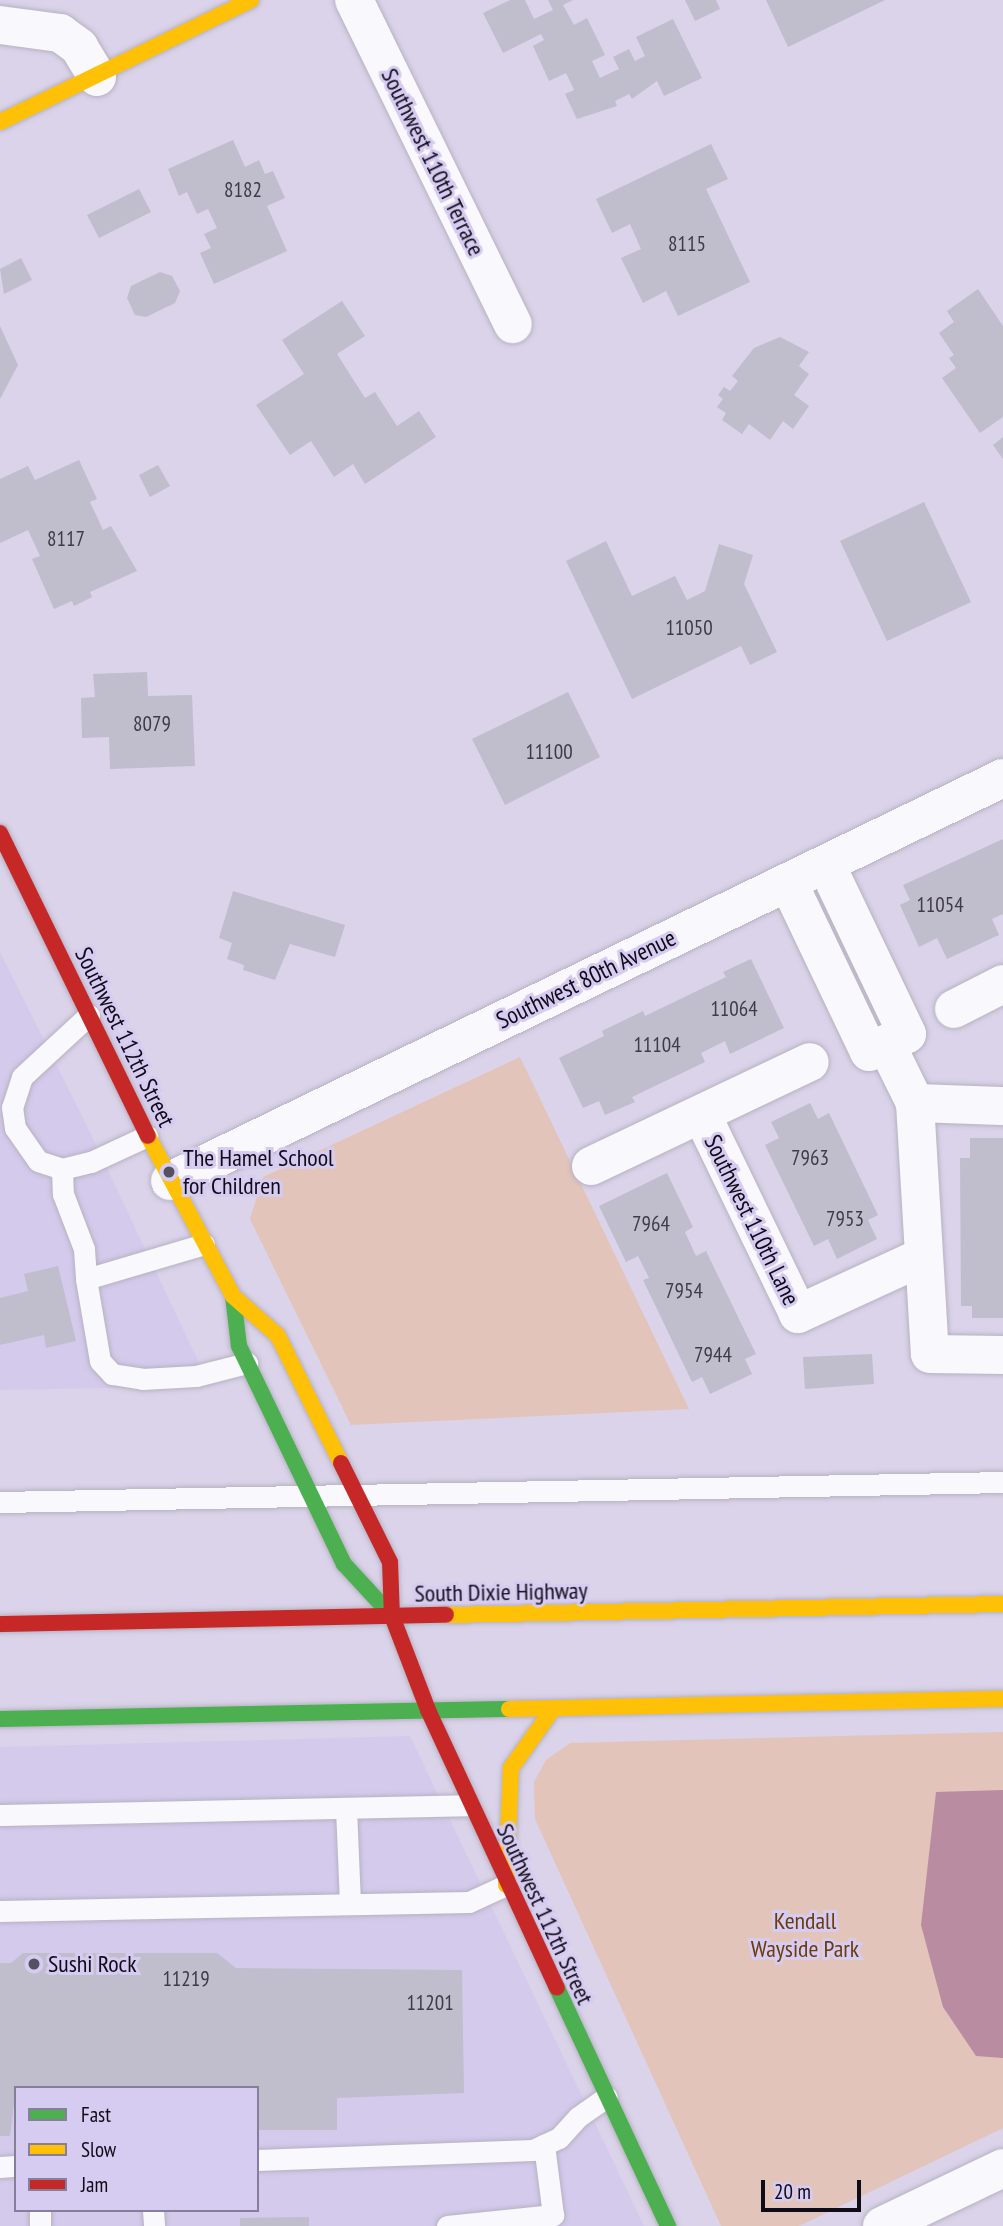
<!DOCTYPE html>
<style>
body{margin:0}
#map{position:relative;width:1003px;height:2226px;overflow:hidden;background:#dad3e9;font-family:"PT Sans Narrow",sans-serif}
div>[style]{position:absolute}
.built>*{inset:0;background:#d4caec}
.green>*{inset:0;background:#e2c4ba}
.water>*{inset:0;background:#ba8ca1}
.building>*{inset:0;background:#c0bdcd}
.roads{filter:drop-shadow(0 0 2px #b7b1c2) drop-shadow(0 0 2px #b7b1c2)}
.lane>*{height:21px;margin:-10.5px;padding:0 10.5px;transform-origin:10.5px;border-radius:10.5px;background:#f9f8fc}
.street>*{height:38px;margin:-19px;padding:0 19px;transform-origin:19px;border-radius:19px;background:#f9f8fc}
.fast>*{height:16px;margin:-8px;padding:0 8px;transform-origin:8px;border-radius:8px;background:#4caf50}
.slow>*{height:16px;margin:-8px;padding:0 8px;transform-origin:8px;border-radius:8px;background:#ffc107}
.jam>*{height:16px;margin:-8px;padding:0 8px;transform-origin:8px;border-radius:8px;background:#c62828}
.dots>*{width:19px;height:19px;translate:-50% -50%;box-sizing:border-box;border:4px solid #d6cbf1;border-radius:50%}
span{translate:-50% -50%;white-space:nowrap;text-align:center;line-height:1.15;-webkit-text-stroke:6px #d6cbf1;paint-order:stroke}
.number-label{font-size:21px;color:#3e3a48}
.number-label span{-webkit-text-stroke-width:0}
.street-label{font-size:24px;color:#0f0b17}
.poi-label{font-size:24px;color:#0f0b17}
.left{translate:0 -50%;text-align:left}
.park-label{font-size:24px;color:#6c3b0a}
.legend{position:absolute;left:14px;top:2086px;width:245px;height:126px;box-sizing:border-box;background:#d6cbf1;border:2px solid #867e9a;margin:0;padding:9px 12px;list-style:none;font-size:21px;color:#0f0b17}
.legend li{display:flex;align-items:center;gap:14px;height:35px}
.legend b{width:35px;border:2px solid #867e9a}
.scale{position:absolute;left:761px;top:2180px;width:100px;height:32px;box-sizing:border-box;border:4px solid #0f0b17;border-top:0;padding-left:9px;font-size:21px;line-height:24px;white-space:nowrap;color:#0f0b17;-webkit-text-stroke:5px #d6cbf1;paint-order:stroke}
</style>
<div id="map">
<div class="built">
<div style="clip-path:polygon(0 952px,84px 1120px,210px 1386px,0 1390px)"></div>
<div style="clip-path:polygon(evenodd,410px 1736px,644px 2226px,0 2226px,0 1747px,410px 1736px,16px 2088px,257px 2088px,257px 2210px,16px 2210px,16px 2088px)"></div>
</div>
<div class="green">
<div style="clip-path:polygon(520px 1057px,689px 1409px,351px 1425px,250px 1219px,263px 1177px)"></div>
<div style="clip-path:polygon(1003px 1732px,1003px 2128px,799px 2226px,721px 2226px,535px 1819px,534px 1782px,546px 1760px,570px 1743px)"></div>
</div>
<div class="water">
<div style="clip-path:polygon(1003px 1790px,1003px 2058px,976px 2056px,943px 2007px,921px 1925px,936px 1792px)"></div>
</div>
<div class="building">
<div style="clip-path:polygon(510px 0,525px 0,534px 19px,553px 10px,548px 0,573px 0,563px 5px,574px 25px,587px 18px,605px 55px,592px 61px,600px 78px,619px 69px,613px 57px,629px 49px,635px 61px,645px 56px,636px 37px,673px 19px,702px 78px,664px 96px,657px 81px,632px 99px,629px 94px,615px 101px,617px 106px,577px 119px,565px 94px,574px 90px,566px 73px,549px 81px,533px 46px,544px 40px,541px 34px,503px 53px,483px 13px)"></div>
<div style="clip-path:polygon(685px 0,716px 0,720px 9px,695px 21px)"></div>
<div style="clip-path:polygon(766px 0,885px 0,788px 47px)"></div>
<div style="clip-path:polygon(233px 140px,245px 167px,259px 160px,265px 174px,273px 171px,285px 198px,267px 206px,287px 251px,214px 284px,200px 253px,211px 248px,204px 234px,217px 228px,208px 209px,197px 214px,187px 192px,179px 196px,168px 169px)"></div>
<div style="clip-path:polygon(711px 144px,728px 179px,706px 189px,750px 282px,678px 316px,666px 291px,643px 303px,621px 258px,641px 249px,630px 224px,612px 233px,596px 199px)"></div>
<div style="clip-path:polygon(139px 189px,151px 212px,99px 238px,87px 215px)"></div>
<div style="clip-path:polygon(21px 258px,32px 280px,4px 294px,0 269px)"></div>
<div style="clip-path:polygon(160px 272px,172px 276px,180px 291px,175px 303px,146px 317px,135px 315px,127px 298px,131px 286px)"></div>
<div style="clip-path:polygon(978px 289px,1003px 326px,1003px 417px,980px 433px,942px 378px,956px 368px,949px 358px,954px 355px,939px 333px,954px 322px,947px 311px)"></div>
<div style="clip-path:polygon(342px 301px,365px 336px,337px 354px,365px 398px,375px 392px,397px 426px,419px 411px,436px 437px,365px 484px,353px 464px,334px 477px,311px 441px,290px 455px,256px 405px,304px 374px,282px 340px)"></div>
<div style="clip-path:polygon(0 326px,18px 365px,0 399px)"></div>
<div style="clip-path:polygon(780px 337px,809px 352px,799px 366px,809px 374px,794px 395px,809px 406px,793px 429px,783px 421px,770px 440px,749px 424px,742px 434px,722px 420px,726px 413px,717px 407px,723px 399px,718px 395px,724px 387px,730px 391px,738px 381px,732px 376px,754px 348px)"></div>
<div style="clip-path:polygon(1003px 437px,1003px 459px,993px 445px)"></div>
<div style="clip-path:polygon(79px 460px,97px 499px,90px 502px,103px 530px,111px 526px,137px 571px,90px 592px,92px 597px,74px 606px,72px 601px,54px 609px,32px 559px,40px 556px,28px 530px,0 543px,0 479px,28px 466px,35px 480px)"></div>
<div style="clip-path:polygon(158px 465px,170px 486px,150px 497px,139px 475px)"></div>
<div style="clip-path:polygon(924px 502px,971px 602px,887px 641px,840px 541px)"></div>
<div style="clip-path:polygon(606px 541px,632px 596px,675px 576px,687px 600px,705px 591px,719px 544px,753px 555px,744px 584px,777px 652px,750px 665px,741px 646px,632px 699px,566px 561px)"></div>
<div style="clip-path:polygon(147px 672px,148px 696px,192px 695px,195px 766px,110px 769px,109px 737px,82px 738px,81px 698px,95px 697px,93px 674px)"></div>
<div style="clip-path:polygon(568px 692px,600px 757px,505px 805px,472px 739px)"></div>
<div style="clip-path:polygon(1003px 839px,1003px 914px,992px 919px,999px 935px,947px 959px,937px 938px,919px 947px,900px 905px,910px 900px,903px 885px)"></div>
<div style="clip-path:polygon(233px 891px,345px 925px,335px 957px,290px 944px,275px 980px,243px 970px,244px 965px,227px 959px,232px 943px,219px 938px)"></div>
<div style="clip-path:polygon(751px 959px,784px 1028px,730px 1054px,725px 1041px,701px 1053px,705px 1062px,632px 1097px,635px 1102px,605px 1115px,599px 1101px,583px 1108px,559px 1058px,604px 1036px,602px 1031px,643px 1011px,645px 1016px,726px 977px,723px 972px)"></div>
<div style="clip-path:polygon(810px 1103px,818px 1119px,829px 1113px,878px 1215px,868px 1220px,877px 1239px,837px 1259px,828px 1239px,814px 1246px,765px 1145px,779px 1138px,771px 1122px)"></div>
<div style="clip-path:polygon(970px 1138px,1003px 1138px,1003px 1318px,972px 1318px,972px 1306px,961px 1306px,960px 1158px,970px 1158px)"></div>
<div style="clip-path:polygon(667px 1173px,693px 1227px,685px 1232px,696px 1256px,706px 1251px,756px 1354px,745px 1359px,752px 1374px,710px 1394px,702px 1377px,692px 1382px,643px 1280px,649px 1278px,638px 1256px,626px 1262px,599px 1206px)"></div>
<div style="clip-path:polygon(58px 1266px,76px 1341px,46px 1348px,44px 1335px,0 1345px,0 1298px,28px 1291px,24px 1274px)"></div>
<div style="clip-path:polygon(872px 1354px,874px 1384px,805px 1389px,803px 1357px)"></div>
<div style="clip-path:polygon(23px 1953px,217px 1953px,236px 1968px,462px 1970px,464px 2093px,337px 2098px,337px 2130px,257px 2130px,257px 2088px,16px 2088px,10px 2136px,0 2136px,0 1963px,11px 1963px)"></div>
<div style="clip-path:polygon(309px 2217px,309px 2226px,240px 2226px,240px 2218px)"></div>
</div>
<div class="roads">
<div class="lane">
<div style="left:89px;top:1015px;width:91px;rotate:137.2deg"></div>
<div style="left:22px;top:1077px;width:32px;rotate:108deg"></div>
<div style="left:12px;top:1107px;width:21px;rotate:82deg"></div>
<div style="left:15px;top:1128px;width:40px;rotate:55.1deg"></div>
<div style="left:38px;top:1161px;width:25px;rotate:18deg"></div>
<div style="left:62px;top:1169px;width:30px;rotate:-14deg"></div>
<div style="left:91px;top:1162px;width:62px;rotate:-24.9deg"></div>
<div style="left:62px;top:1169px;width:25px;rotate:88deg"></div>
<div style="left:63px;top:1194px;width:59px;rotate:69.1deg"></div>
<div style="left:84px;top:1249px;width:30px;rotate:86deg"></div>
<div style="left:86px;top:1279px;width:123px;rotate:-16.5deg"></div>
<div style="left:86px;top:1279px;width:83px;rotate:80.3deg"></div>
<div style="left:100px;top:1361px;width:18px;rotate:47deg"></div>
<div style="left:112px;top:1374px;width:30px;rotate:9deg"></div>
<div style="left:142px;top:1379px;width:54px;rotate:-3.2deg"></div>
<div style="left:196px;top:1376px;width:53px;rotate:-14.3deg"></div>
<div style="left:0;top:1502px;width:1003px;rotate:-1.14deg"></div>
<div style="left:346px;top:1808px;width:96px;rotate:87.6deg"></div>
<div style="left:0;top:1815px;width:469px;rotate:-1.2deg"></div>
<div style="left:0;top:1911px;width:469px;rotate:-1.1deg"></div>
<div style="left:469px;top:1902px;width:41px;rotate:-24.7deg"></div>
<div style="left:257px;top:2160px;width:276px;rotate:-2.1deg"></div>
<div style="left:533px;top:2150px;width:29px;rotate:-25deg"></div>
<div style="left:559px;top:2138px;width:28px;rotate:-48deg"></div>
<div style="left:578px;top:2117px;width:35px;rotate:-35deg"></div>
<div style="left:0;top:2167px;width:16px;rotate:-4deg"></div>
<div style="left:40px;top:2210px;width:16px;rotate:90deg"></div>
<div style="left:153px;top:2210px;width:16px;rotate:86deg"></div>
<div style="left:447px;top:2226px;width:107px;rotate:-5.9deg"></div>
<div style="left:553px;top:2215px;width:71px;rotate:-97.3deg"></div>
</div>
<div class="street">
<div style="left:354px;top:0;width:361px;rotate:63.9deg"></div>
<div style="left:0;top:25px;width:61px;rotate:7.6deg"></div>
<div style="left:60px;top:33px;width:24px;rotate:36deg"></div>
<div style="left:79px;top:47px;width:35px;rotate:59deg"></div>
<div style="left:788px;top:882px;width:188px;rotate:64.5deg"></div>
<div style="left:869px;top:1052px;width:42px;rotate:-25.3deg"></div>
<div style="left:907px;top:1034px;width:188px;rotate:-115.5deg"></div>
<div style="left:954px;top:1009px;width:55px;rotate:-27deg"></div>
<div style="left:886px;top:1044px;width:66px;rotate:63.8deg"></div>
<div style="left:915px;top:1103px;width:251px;rotate:86.6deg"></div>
<div style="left:930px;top:1354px;width:73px;rotate:0.8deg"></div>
<div style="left:915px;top:1103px;width:88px;rotate:2deg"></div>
<div style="left:702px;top:1115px;width:221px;rotate:64.2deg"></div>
<div style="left:798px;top:1314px;width:136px;rotate:-24.7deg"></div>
<div style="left:591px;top:1166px;width:242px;rotate:-25.4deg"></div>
<div style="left:170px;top:1181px;width:925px;rotate:-25.82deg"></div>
<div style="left:882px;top:2226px;width:134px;rotate:-25.6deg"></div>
</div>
<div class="fast">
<div style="left:233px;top:1296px;width:50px;rotate:83.2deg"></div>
<div style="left:239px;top:1346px;width:242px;rotate:64.3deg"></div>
<div style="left:344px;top:1564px;width:71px;rotate:47.3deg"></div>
<div style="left:0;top:1719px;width:509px;rotate:-1.13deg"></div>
<div style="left:557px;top:1988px;width:263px;rotate:65deg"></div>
</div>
<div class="slow">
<div style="left:0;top:122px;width:279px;rotate:-25.9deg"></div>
<div style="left:148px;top:1136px;width:181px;rotate:62deg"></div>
<div style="left:233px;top:1296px;width:60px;rotate:41.6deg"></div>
<div style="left:278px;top:1336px;width:142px;rotate:63.6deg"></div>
<div style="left:446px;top:1615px;width:557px;rotate:-1.13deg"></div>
<div style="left:509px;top:1709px;width:494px;rotate:-1.2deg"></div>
<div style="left:506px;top:1885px;width:117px;rotate:-87.6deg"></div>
<div style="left:511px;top:1768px;width:72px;rotate:-54.6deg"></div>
</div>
<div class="jam">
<div style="left:0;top:833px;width:337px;rotate:64deg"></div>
<div style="left:341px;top:1463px;width:110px;rotate:63.7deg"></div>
<div style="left:390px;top:1562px;width:54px;rotate:87.9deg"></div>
<div style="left:392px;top:1616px;width:101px;rotate:69deg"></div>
<div style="left:428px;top:1710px;width:306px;rotate:65.1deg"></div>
<div style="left:0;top:1624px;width:446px;rotate:-1.2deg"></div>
</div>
</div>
<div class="dots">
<div style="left:169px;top:1172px;background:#565160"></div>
<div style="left:34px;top:1964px;background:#565160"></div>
</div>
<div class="number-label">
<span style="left:243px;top:190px">8182</span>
<span style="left:687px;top:244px">8115</span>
<span style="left:66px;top:539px">8117</span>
<span style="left:689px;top:628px">11050</span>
<span style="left:152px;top:724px">8079</span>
<span style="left:549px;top:752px">11100</span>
<span style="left:940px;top:905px">11054</span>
<span style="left:734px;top:1009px">11064</span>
<span style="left:657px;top:1045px">11104</span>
<span style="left:810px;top:1158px">7963</span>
<span style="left:845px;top:1219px">7953</span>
<span style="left:651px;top:1224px">7964</span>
<span style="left:684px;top:1291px">7954</span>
<span style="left:713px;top:1355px">7944</span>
<span style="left:186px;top:1979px">11219</span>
<span style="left:430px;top:2003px">11201</span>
</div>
<div class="street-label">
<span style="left:433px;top:162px;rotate:64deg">Southwest 110th Terrace</span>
<span style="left:586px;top:979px;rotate:-26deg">Southwest 80th Avenue</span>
<span style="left:125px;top:1037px;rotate:64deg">Southwest 112th Street</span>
<span style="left:752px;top:1220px;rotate:64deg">Southwest 110th Lane</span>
<span style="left:501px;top:1592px;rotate:-1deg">South Dixie Highway</span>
<span style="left:545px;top:1914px;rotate:65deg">Southwest 112th Street</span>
</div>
<div class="poi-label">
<span class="left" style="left:183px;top:1172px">The Hamel School<br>for Children</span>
<span class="left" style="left:48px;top:1964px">Sushi Rock</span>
</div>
<div class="park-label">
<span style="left:805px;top:1935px">Kendall<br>Wayside Park</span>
</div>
<ul class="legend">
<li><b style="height:9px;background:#4caf50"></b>Fast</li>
<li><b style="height:9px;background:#ffc107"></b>Slow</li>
<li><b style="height:9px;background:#c62828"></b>Jam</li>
</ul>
<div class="scale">20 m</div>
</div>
